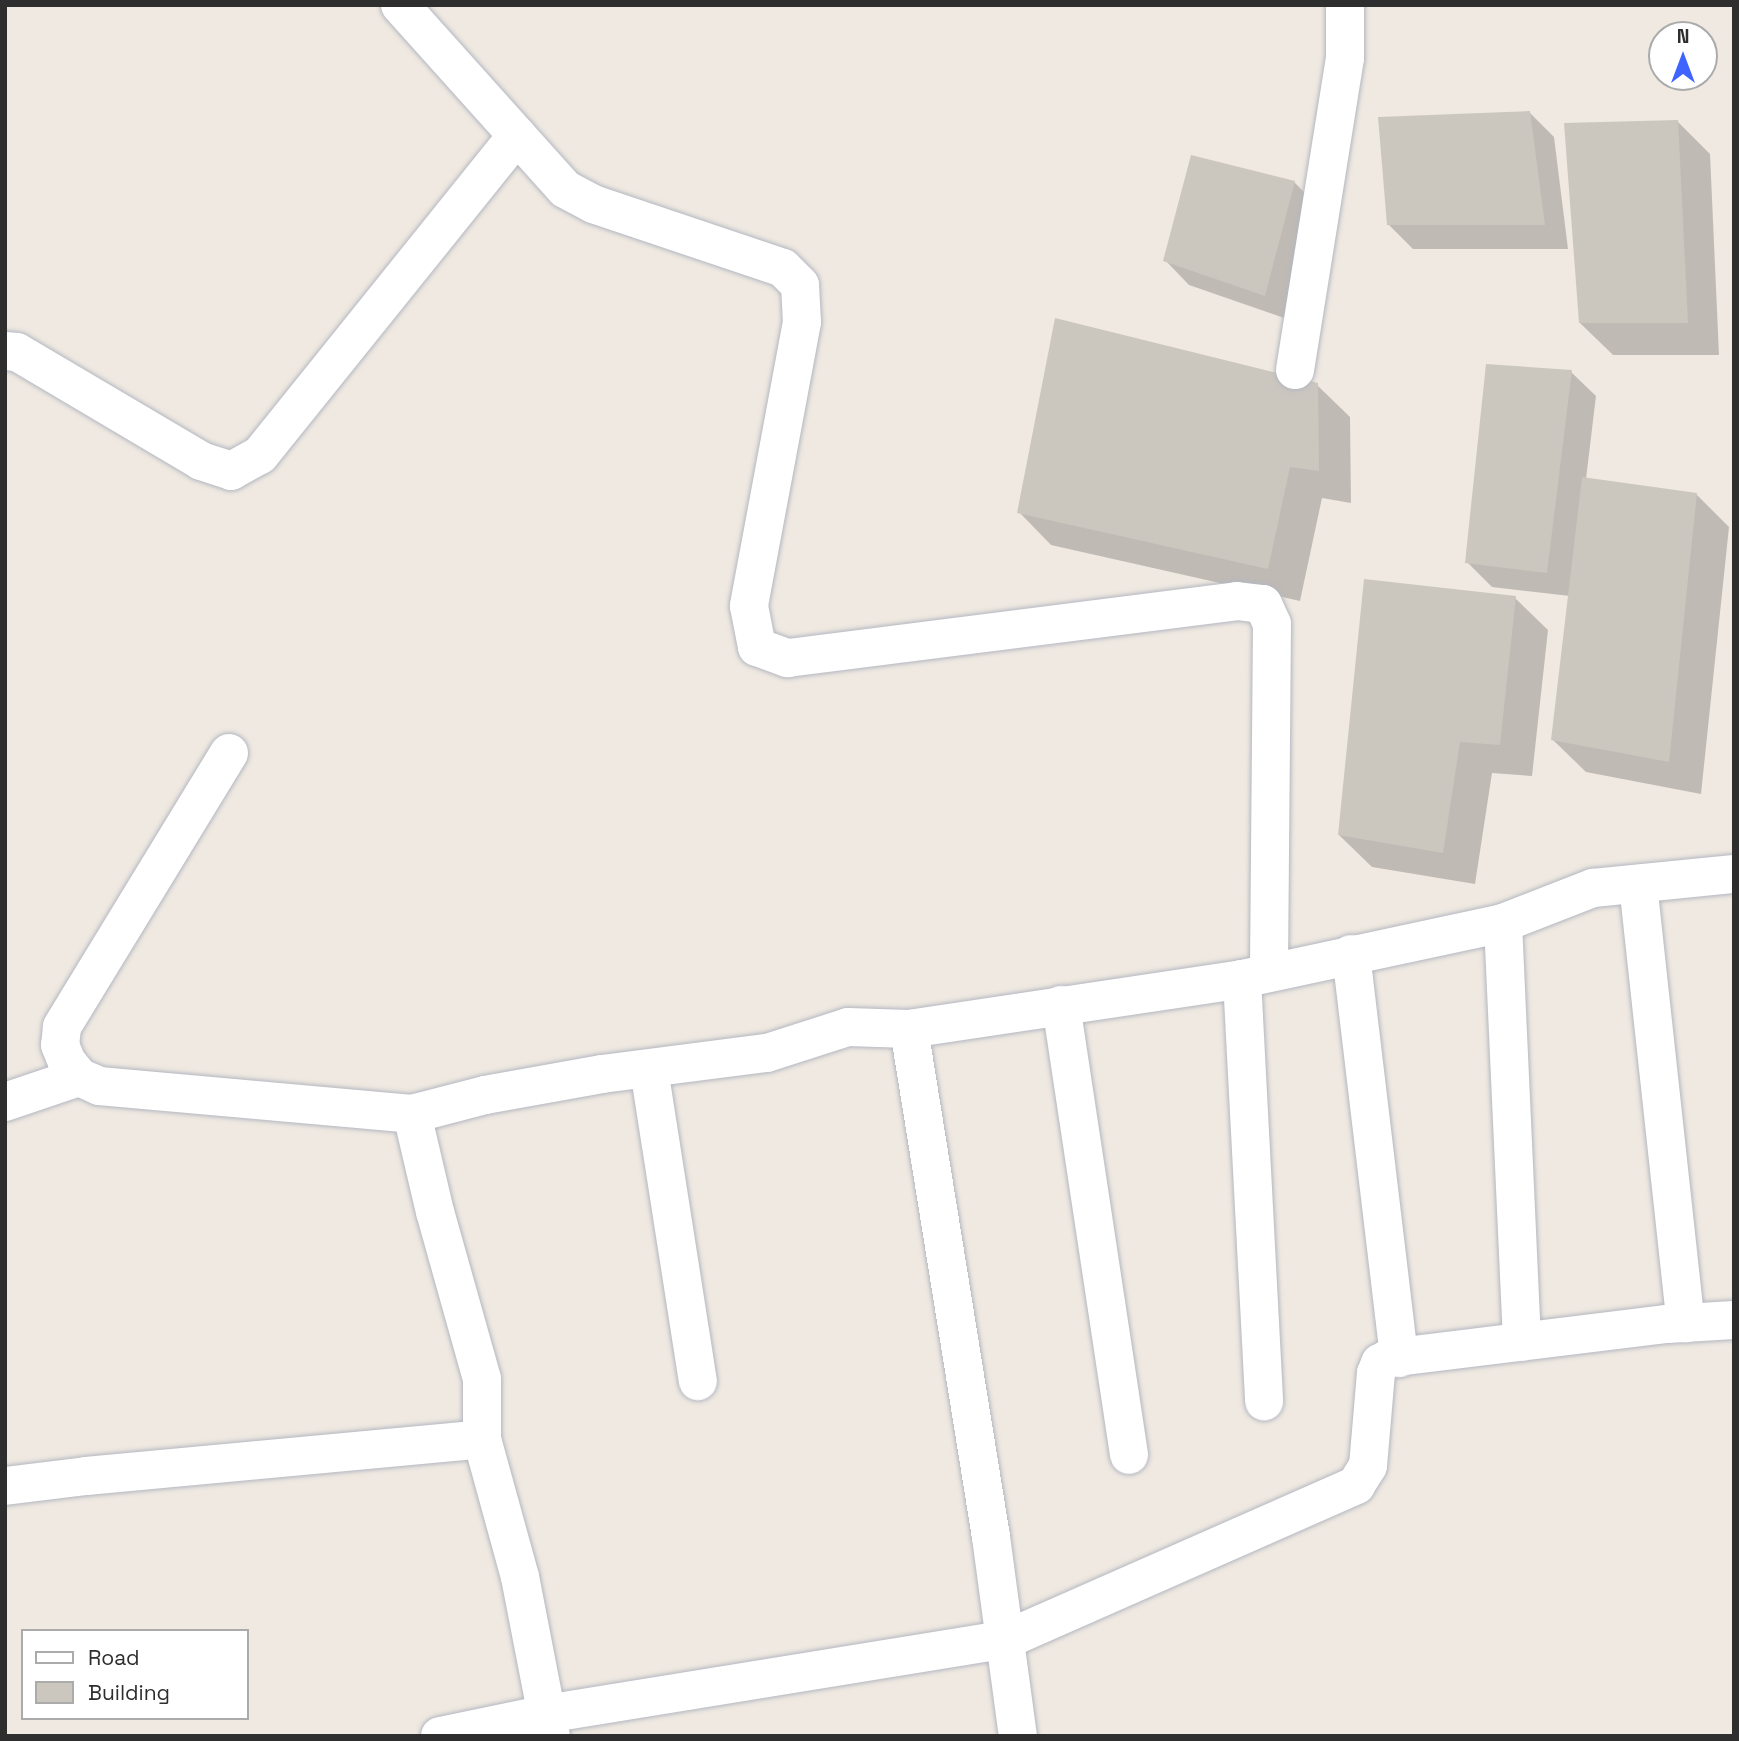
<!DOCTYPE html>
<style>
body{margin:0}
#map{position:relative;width:1739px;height:1741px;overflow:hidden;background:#efe9e1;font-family:"Space Grotesk",sans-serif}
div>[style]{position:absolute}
.shadow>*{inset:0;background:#0003}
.building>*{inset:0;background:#cbc7bf}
.roads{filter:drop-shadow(0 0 2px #b4b7c1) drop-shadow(0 0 2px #b4b7c1)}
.minor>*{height:38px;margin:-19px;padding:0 19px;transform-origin:19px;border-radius:19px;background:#fff}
span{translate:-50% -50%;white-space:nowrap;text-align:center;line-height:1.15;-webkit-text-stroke:6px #fff;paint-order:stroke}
.frame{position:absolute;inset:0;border:7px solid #2e2e2e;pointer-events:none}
.legend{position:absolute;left:21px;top:1629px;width:228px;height:91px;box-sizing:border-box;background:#fff;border:2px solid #ababab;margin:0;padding:9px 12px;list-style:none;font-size:21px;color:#2e2e2e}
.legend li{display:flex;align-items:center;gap:14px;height:35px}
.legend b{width:35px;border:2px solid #ababab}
.north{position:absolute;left:1648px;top:21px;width:70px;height:70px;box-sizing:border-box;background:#fff;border:2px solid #ababab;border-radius:50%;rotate:0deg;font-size:19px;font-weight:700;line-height:28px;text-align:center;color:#2e2e2e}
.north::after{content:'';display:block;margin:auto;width:24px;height:32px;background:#3e63fe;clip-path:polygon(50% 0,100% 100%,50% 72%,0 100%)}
</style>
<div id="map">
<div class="shadow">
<div style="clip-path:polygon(1529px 112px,1554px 137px,1568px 249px,1413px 249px,1388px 224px)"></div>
<div style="clip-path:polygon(1678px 122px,1710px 154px,1719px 355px,1613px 355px,1580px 323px)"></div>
<div style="clip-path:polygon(1294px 182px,1319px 207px,1290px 320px,1189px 285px,1165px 260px)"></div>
<div style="clip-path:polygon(1571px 372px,1596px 396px,1586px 479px,1696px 494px,1729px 527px,1701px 794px,1586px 772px,1553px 740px,1570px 596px,1492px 587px,1467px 562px)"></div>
<div style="clip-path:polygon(1317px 385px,1350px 417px,1351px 503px,1322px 498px,1300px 601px,1051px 545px,1019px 512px)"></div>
<div style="clip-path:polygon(1515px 598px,1548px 630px,1532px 776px,1492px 773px,1475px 884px,1372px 867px,1339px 835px)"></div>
</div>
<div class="building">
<div style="clip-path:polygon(1530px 111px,1545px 225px,1387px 225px,1378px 117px)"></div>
<div style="clip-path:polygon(1678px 120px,1688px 323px,1579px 323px,1564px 123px)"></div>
<div style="clip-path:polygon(1191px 155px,1295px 181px,1265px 296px,1163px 261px)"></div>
<div style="clip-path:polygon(1055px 318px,1318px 383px,1319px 471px,1290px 467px,1268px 569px,1017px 513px)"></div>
<div style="clip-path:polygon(1486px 364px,1572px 370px,1547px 573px,1465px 563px)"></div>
<div style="clip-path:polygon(1582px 477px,1697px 493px,1669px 762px,1551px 740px)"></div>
<div style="clip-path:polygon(1364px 579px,1516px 596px,1500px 745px,1460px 742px,1443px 853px,1338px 835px)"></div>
</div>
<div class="roads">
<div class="minor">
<div style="left:400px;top:5px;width:247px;rotate:48.1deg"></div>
<div style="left:565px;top:189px;width:32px;rotate:28deg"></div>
<div style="left:593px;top:204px;width:200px;rotate:18.6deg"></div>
<div style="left:783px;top:268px;width:24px;rotate:45deg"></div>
<div style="left:800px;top:285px;width:37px;rotate:87deg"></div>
<div style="left:802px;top:322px;width:289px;rotate:100.6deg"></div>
<div style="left:749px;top:606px;width:42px;rotate:79deg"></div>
<div style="left:757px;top:647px;width:33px;rotate:20deg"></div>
<div style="left:788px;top:658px;width:453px;rotate:-7.2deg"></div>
<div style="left:1237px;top:601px;width:26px;rotate:7deg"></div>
<div style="left:1263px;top:604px;width:22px;rotate:66deg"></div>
<div style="left:1272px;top:624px;width:348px;rotate:90.5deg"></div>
<div style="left:5px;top:351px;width:12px;rotate:5deg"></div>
<div style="left:17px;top:352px;width:214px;rotate:30.6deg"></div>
<div style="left:201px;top:461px;width:32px;rotate:18deg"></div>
<div style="left:231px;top:471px;width:33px;rotate:-29deg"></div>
<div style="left:260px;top:455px;width:410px;rotate:-51.2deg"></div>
<div style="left:1295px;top:370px;width:316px;rotate:-80.9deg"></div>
<div style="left:1345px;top:58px;width:53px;rotate:-90deg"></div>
<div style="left:229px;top:753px;width:321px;rotate:121.4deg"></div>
<div style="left:62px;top:1027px;width:18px;rotate:96deg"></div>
<div style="left:60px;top:1045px;width:18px;rotate:68deg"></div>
<div style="left:67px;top:1062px;width:19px;rotate:51deg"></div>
<div style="left:79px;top:1077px;width:22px;rotate:24deg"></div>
<div style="left:99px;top:1086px;width:314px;rotate:5.1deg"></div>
<div style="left:1638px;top:884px;width:442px;rotate:83.8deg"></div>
<div style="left:1503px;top:923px;width:419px;rotate:87.4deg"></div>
<div style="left:1351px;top:954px;width:407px;rotate:83.2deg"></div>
<div style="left:1242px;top:979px;width:423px;rotate:87deg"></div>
<div style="left:1061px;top:1005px;width:455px;rotate:81.4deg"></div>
<div style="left:909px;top:1029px;width:515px;rotate:80.83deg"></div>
<div style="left:991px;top:1537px;width:201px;rotate:82.3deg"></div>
<div style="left:649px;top:1069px;width:316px;rotate:81.1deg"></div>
<div style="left:5px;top:1102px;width:78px;rotate:-18.7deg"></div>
<div style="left:482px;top:1439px;width:143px;rotate:74.6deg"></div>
<div style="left:520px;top:1577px;width:162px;rotate:79deg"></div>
<div style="left:5px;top:1486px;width:82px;rotate:-7deg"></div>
<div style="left:86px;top:1476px;width:398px;rotate:-5.3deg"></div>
<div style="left:482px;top:1439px;width:60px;rotate:-90deg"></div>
<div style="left:482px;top:1379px;width:173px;rotate:-105.7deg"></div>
<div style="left:435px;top:1212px;width:101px;rotate:-103.2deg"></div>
<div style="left:412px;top:1114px;width:75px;rotate:-14.6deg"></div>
<div style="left:485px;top:1095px;width:119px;rotate:-10.2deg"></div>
<div style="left:602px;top:1074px;width:166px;rotate:-7.3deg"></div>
<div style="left:767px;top:1053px;width:85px;rotate:-17.8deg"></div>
<div style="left:848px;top:1027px;width:61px;rotate:1.9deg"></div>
<div style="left:909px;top:1029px;width:337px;rotate:-8.5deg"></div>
<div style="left:1242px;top:979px;width:267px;rotate:-12.1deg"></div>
<div style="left:1503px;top:923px;width:97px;rotate:-21.3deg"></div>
<div style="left:1593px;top:888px;width:142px;rotate:-5.7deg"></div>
<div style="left:440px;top:1736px;width:108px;rotate:-11.7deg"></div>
<div style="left:546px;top:1714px;width:465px;rotate:-9.2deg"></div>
<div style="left:1005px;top:1640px;width:384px;rotate:-23.8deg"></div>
<div style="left:1356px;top:1485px;width:22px;rotate:-58deg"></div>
<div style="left:1368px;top:1466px;width:93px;rotate:-85.1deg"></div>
<div style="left:1376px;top:1373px;width:11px;rotate:-68deg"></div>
<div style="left:1380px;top:1363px;width:10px;rotate:-29deg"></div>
<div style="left:1389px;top:1358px;width:280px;rotate:-7deg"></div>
<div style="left:1667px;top:1324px;width:67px;rotate:-3.4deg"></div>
</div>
</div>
<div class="frame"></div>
<ul class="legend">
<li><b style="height:9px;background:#fff"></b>Road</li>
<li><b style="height:19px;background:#cbc7bf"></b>Building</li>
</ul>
<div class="north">N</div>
</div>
